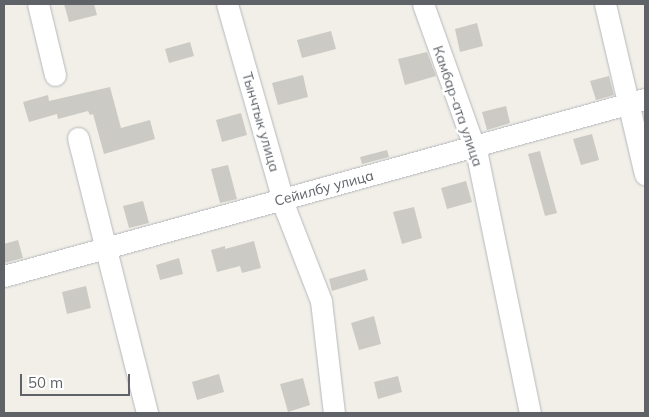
<!DOCTYPE html>
<meta charset="utf-8">
<style>
body{margin:0}
#map{position:relative;width:649px;height:417px;overflow:hidden;background:#f1efe8;font-family:Mulish,sans-serif}
div>[style]{position:absolute}
.building>*{inset:0;background:#cccac5}
.roads{filter:drop-shadow(0 0 1px #b5b8bc) drop-shadow(0 0 1px #b5b8bc)}
.minor>*{height:21px;margin:-10.5px;padding:0 10.5px;transform-origin:10.5px;border-radius:10.5px;background:#fff}
span{translate:-50% -50%;white-space:nowrap;text-align:center;line-height:1.15;-webkit-text-stroke:5px #fff;paint-order:stroke}
.street-label{font-size:14px;color:#5f6368}
.frame{position:absolute;inset:0;border:5px solid #5f6368;pointer-events:none}
.scale{position:absolute;left:20px;top:374px;width:110px;height:22px;box-sizing:border-box;border:2px solid #5f6368;border-top:0;padding-left:6px;font-size:15px;line-height:18px;white-space:nowrap;color:#5f6368;-webkit-text-stroke:4px #fff;paint-order:stroke}
</style>
<div id="map">
<div class="building">
<div style="clip-path:polygon(64px 4px,94px 4px,97px 15px,69px 22px)"></div>
<div style="clip-path:polygon(477px 23px,483px 46px,460px 52px,455px 29px)"></div>
<div style="clip-path:polygon(331px 31px,336px 49px,302px 58px,297px 40px)"></div>
<div style="clip-path:polygon(190px 42px,194px 56px,169px 63px,165px 49px)"></div>
<div style="clip-path:polygon(427px 52px,436px 76px,405px 85px,398px 59px)"></div>
<div style="clip-path:polygon(303px 75px,308px 97px,278px 105px,272px 83px)"></div>
<div style="clip-path:polygon(609px 76px,614px 95px,596px 100px,590px 81px)"></div>
<div style="clip-path:polygon(110px 87px,121px 128px,150px 120px,155px 139px,104px 154px,93px 114px,90px 115px,88px 111px,58px 119px,57px 114px,29px 122px,23px 102px,48px 95px,49px 101px)"></div>
<div style="clip-path:polygon(506px 106px,510px 123px,487px 130px,482px 112px)"></div>
<div style="clip-path:polygon(241px 113px,247px 135px,222px 142px,216px 120px)"></div>
<div style="clip-path:polygon(592px 134px,599px 160px,581px 165px,573px 139px)"></div>
<div style="clip-path:polygon(387px 150px,389px 157px,362px 164px,360px 157px)"></div>
<div style="clip-path:polygon(540px 151px,557px 213px,545px 216px,528px 154px)"></div>
<div style="clip-path:polygon(228px 165px,237px 199px,220px 203px,211px 169px)"></div>
<div style="clip-path:polygon(466px 181px,472px 202px,447px 209px,441px 188px)"></div>
<div style="clip-path:polygon(143px 201px,149px 223px,129px 228px,123px 206px)"></div>
<div style="clip-path:polygon(414px 207px,422px 238px,402px 244px,393px 212px)"></div>
<div style="clip-path:polygon(18px 240px,23px 258px,4px 263px,4px 244px)"></div>
<div style="clip-path:polygon(254px 241px,261px 268px,242px 273px,240px 266px,217px 272px,211px 250px,225px 246px,225px 249px)"></div>
<div style="clip-path:polygon(179px 258px,183px 274px,160px 280px,156px 265px)"></div>
<div style="clip-path:polygon(365px 269px,368px 280px,332px 291px,329px 279px)"></div>
<div style="clip-path:polygon(86px 286px,91px 308px,67px 314px,62px 292px)"></div>
<div style="clip-path:polygon(374px 316px,381px 344px,359px 350px,351px 323px)"></div>
<div style="clip-path:polygon(219px 374px,224px 392px,197px 400px,192px 382px)"></div>
<div style="clip-path:polygon(398px 376px,402px 392px,378px 399px,374px 382px)"></div>
<div style="clip-path:polygon(303px 378px,310px 405px,288px 412px,280px 384px)"></div>
</div>
<div class="roads">
<div class="minor">
<div style="left:38px;top:4px;width:73px;rotate:76.5deg"></div>
<div style="left:227px;top:4px;width:215px;rotate:74.1deg"></div>
<div style="left:286px;top:211px;width:97px;rotate:68.7deg"></div>
<div style="left:321px;top:301px;width:113px;rotate:83.4deg"></div>
<div style="left:423px;top:4px;width:160px;rotate:70.3deg"></div>
<div style="left:477px;top:155px;width:263px;rotate:78.4deg"></div>
<div style="left:605px;top:4px;width:175px;rotate:76.8deg"></div>
<div style="left:78px;top:138px;width:284px;rotate:75.9deg"></div>
<div style="left:4px;top:276px;width:665px;rotate:-15.44deg"></div>
</div>
</div>
<div class="street-label">
<span style="left:458px;top:106px;rotate:71deg">Камбар-ата улица</span>
<span style="left:261px;top:122px;rotate:74deg">Тынчтык улица</span>
<span style="left:324px;top:188px;rotate:-15deg">Сейилбу улица</span>
</div>
<div class="frame"></div>
<div class="scale">50 m</div>
</div>
